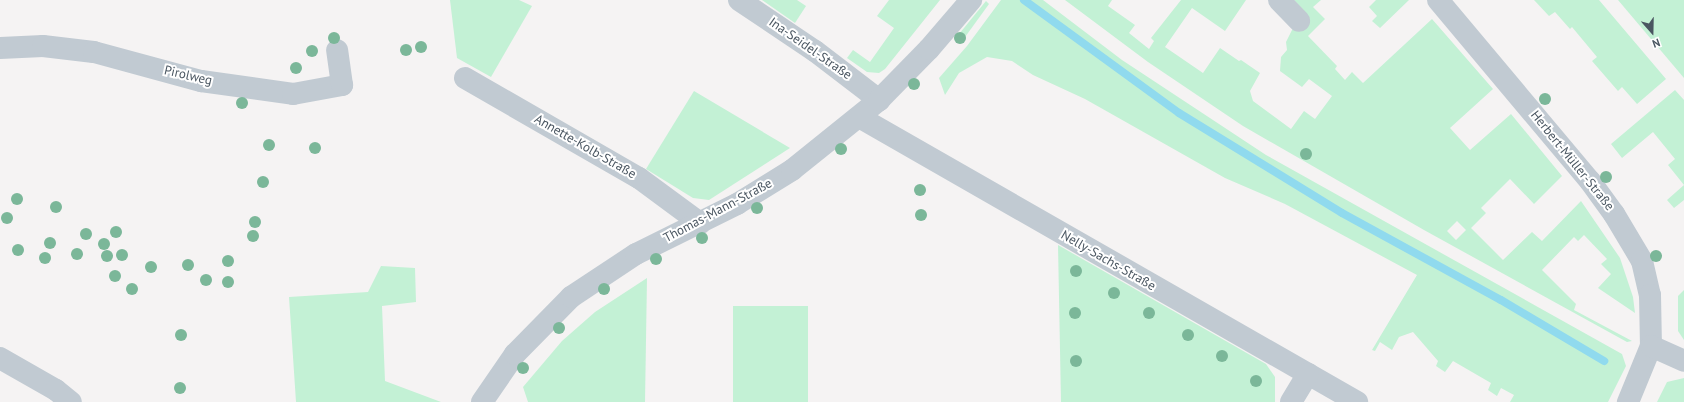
<!DOCTYPE html>
<meta charset="utf-8">
<style>
body{margin:0}
#map{position:relative;width:1684px;height:402px;overflow:hidden;background:#f5f3f3;font-family:"PT Sans",sans-serif}
div>[style]{position:absolute}
.green>*{inset:0;background:#c3f1d5}
.stream>*{height:8px;margin:-4px;padding:0 4px;transform-origin:4px;border-radius:4px;background:#90daee}
.minor>*{height:22px;margin:-11px;padding:0 11px;transform-origin:11px;border-radius:11px;background:#c1cad2}
.trees>*{width:12px;height:12px;margin:-6px;border-radius:50%;background:#7bb799}
span{translate:-50% -50%;white-space:nowrap;text-align:center;line-height:1.15;-webkit-text-stroke:4px #fff;paint-order:stroke}
.street-label{font-size:13px;color:#4a5661}
.north{position:absolute;left:1632px;top:12px;width:40px;height:40px;-webkit-text-stroke:3px #fff;paint-order:stroke;rotate:160deg;font-size:11px;font-weight:700;line-height:16px;text-align:center;color:#4a5661}
.north::after{content:'';display:block;margin:auto;width:14px;height:18px;background:#4a5661;clip-path:polygon(50% 0,100% 100%,50% 72%,0 100%)}
</style>
<div id="map">
<div class="green">
<div style="clip-path:polygon(450px 0,519px 0,532px 6px,491px 77px,457px 58px)"></div>
<div style="clip-path:polygon(762px 0,797px 0,806px 6px,795px 23px)"></div>
<div style="clip-path:polygon(889px 0,940px 0,885px 69px,879px 73px,867px 72px,847px 58px,853px 50px,870px 62px,894px 28px,877px 16px)"></div>
<div style="clip-path:polygon(1001px 0,1043px 0,1122px 60px,1266px 155px,1622px 354px,1626px 366px,1608px 402px,1510px 402px,1514px 395px,1501px 388px,1497px 396px,1488px 390px,1491px 383px,1453px 361px,1445px 372px,1436px 366px,1438px 361px,1413px 332px,1399px 337px,1392px 350px,1380px 342px,1375px 351px,1372px 350px,1417px 275px,1285px 204px,1225px 178px,1085px 99px,1033px 75px,1012px 61px,987px 57px,959px 73px,945px 95px,939px 78px,967px 46px)"></div>
<div style="clip-path:polygon(evenodd,1065px 0,1112px 0,1108px 6px,1135px 25px,1129px 33px,1149px 49px,1154px 41px,1151px 38px,1181px 0,1246px 0,1225px 31px,1192px 8px,1165px 47px,1203px 73px,1220px 48px,1239px 61px,1241px 60px,1260px 73px,1250px 91px,1253px 101px,1291px 129px,1304px 111px,1315px 119px,1332px 96px,1309px 79px,1302px 87px,1280px 71px,1281px 57px,1287px 50px,1286px 42px,1292px 30px,1307px 14px,1294px 0,1321px 0,1313px 7px,1325px 19px,1308px 36px,1337px 66px,1335px 69px,1345px 80px,1352px 72px,1363px 83px,1432px 19px,1493px 89px,1450px 128px,1470px 150px,1511px 114px,1562px 176px,1534px 204px,1510px 179px,1481px 208px,1486px 213px,1471px 228px,1503px 260px,1532px 232px,1542px 241px,1581px 201px,1620px 258px,1633px 297px,1635px 313px,1598px 288px,1611px 274px,1601px 264px,1607px 259px,1584px 235px,1578px 241px,1574px 237px,1542px 270px,1576px 304px,1574px 310px,1632px 341px,1627px 342px,1424px 230px,1243px 126px,1148px 62px,1065px 0,1457px 221px,1466px 230px,1456px 240px,1447px 231px,1457px 221px)"></div>
<div style="clip-path:polygon(1376px 0,1409px 0,1380px 28px,1372px 21px,1377px 16px,1369px 7px)"></div>
<div style="clip-path:polygon(1534px 0,1599px 0,1666px 79px,1637px 104px,1622px 87px,1618px 91px,1592px 61px,1597px 57px,1572px 27px,1570px 29px,1555px 12px,1549px 16px)"></div>
<div style="clip-path:polygon(1618px 0,1684px 0,1684px 78px)"></div>
<div style="clip-path:polygon(986px 1px,989px 4px,960px 44px,955px 39px)"></div>
<div style="clip-path:polygon(1675px 90px,1684px 100px,1684px 200px,1674px 208px,1667px 200px,1684px 185px,1668px 165px,1675px 159px,1653px 132px,1622px 158px,1611px 144px)"></div>
<div style="clip-path:polygon(694px 91px,790px 148px,709px 200px,693px 198px,646px 169px)"></div>
<div style="clip-path:polygon(1058px 245px,1266px 364px,1275px 377px,1275px 402px,1061px 402px)"></div>
<div style="clip-path:polygon(381px 266px,415px 268px,416px 302px,382px 306px,385px 381px,441px 402px,296px 402px,289px 297px,368px 292px)"></div>
<div style="clip-path:polygon(647px 278px,645px 402px,528px 402px,523px 387px,562px 341px,595px 312px)"></div>
<div style="clip-path:polygon(1684px 290px,1684px 340px,1678px 331px,1678px 296px)"></div>
<div style="clip-path:polygon(733px 306px,808px 306px,808px 402px,733px 402px)"></div>
<div style="clip-path:polygon(1684px 378px,1684px 402px,1657px 402px,1667px 382px)"></div>
</div>
<div class="stream">
<div style="left:1024px;top:0;width:192px;rotate:36.1deg"></div>
<div style="left:1179px;top:113px;width:191px;rotate:31.5deg"></div>
<div style="left:1342px;top:213px;width:181px;rotate:28.7deg"></div>
<div style="left:1501px;top:300px;width:120px;rotate:30.6deg"></div>
</div>
<div class="minor">
<div style="left:739px;top:0;width:92px;rotate:33.9deg"></div>
<div style="left:815px;top:51px;width:81px;rotate:37.4deg"></div>
<div style="left:1279px;top:0;width:29px;rotate:46deg"></div>
<div style="left:1438px;top:0;width:236px;rotate:50deg"></div>
<div style="left:1590px;top:181px;width:41px;rotate:54deg"></div>
<div style="left:1614px;top:214px;width:55px;rotate:59.2deg"></div>
<div style="left:1642px;top:261px;width:35px;rotate:77deg"></div>
<div style="left:1650px;top:295px;width:51px;rotate:88.9deg"></div>
<div style="left:1651px;top:346px;width:61px;rotate:112.3deg"></div>
<div style="left:0;top:48px;width:43px;rotate:-2.7deg"></div>
<div style="left:43px;top:46px;width:51px;rotate:6.7deg"></div>
<div style="left:94px;top:52px;width:111px;rotate:15.2deg"></div>
<div style="left:201px;top:81px;width:93px;rotate:8deg"></div>
<div style="left:293px;top:94px;width:50px;rotate:-10.4deg"></div>
<div style="left:342px;top:85px;width:35px;rotate:-98deg"></div>
<div style="left:465px;top:78px;width:201px;rotate:29.9deg"></div>
<div style="left:639px;top:178px;width:76px;rotate:36.4deg"></div>
<div style="left:859px;top:117px;width:574px;rotate:29.78deg"></div>
<div style="left:1651px;top:346px;width:36px;rotate:24deg"></div>
<div style="left:0;top:358px;width:64px;rotate:29.7deg"></div>
<div style="left:56px;top:390px;width:19px;rotate:39deg"></div>
<div style="left:482px;top:402px;width:58px;rotate:-55.5deg"></div>
<div style="left:515px;top:354px;width:80px;rotate:-45.5deg"></div>
<div style="left:571px;top:297px;width:78px;rotate:-33.5deg"></div>
<div style="left:636px;top:254px;width:113px;rotate:-26.3deg"></div>
<div style="left:737px;top:204px;width:65px;rotate:-31.7deg"></div>
<div style="left:792px;top:170px;width:112px;rotate:-38.8deg"></div>
<div style="left:879px;top:100px;width:71px;rotate:-45.6deg"></div>
<div style="left:929px;top:49px;width:65px;rotate:-49.4deg"></div>
<div style="left:1291px;top:402px;width:33px;rotate:-59deg"></div>
</div>
<div class="trees">
<div style="left:334px;top:38px"></div>
<div style="left:960px;top:38px"></div>
<div style="left:421px;top:47px"></div>
<div style="left:406px;top:50px"></div>
<div style="left:312px;top:51px"></div>
<div style="left:296px;top:68px"></div>
<div style="left:914px;top:84px"></div>
<div style="left:1545px;top:99px"></div>
<div style="left:242px;top:103px"></div>
<div style="left:269px;top:145px"></div>
<div style="left:315px;top:148px"></div>
<div style="left:841px;top:149px"></div>
<div style="left:1306px;top:154px"></div>
<div style="left:1606px;top:177px"></div>
<div style="left:263px;top:182px"></div>
<div style="left:920px;top:190px"></div>
<div style="left:17px;top:199px"></div>
<div style="left:56px;top:207px"></div>
<div style="left:757px;top:208px"></div>
<div style="left:921px;top:215px"></div>
<div style="left:7px;top:218px"></div>
<div style="left:255px;top:222px"></div>
<div style="left:116px;top:232px"></div>
<div style="left:86px;top:234px"></div>
<div style="left:253px;top:236px"></div>
<div style="left:702px;top:238px"></div>
<div style="left:50px;top:243px"></div>
<div style="left:104px;top:244px"></div>
<div style="left:18px;top:250px"></div>
<div style="left:77px;top:254px"></div>
<div style="left:122px;top:255px"></div>
<div style="left:107px;top:256px"></div>
<div style="left:1656px;top:256px"></div>
<div style="left:45px;top:258px"></div>
<div style="left:656px;top:259px"></div>
<div style="left:228px;top:261px"></div>
<div style="left:188px;top:265px"></div>
<div style="left:151px;top:267px"></div>
<div style="left:1076px;top:271px"></div>
<div style="left:115px;top:276px"></div>
<div style="left:206px;top:280px"></div>
<div style="left:228px;top:282px"></div>
<div style="left:132px;top:289px"></div>
<div style="left:604px;top:289px"></div>
<div style="left:1114px;top:293px"></div>
<div style="left:1075px;top:313px"></div>
<div style="left:1149px;top:313px"></div>
<div style="left:559px;top:328px"></div>
<div style="left:181px;top:335px"></div>
<div style="left:1188px;top:335px"></div>
<div style="left:1222px;top:356px"></div>
<div style="left:1076px;top:361px"></div>
<div style="left:523px;top:368px"></div>
<div style="left:1256px;top:381px"></div>
<div style="left:180px;top:388px"></div>
</div>
<div class="street-label">
<span style="left:810px;top:49px;rotate:35deg">Ina-Seidel-Straße</span>
<span style="left:188px;top:76px;rotate:13deg">Pirolweg</span>
<span style="left:585px;top:147px;rotate:30deg">Annette-Kolb-Straße</span>
<span style="left:1572px;top:161px;rotate:51deg">Herbert-Müller-Straße</span>
<span style="left:718px;top:211px;rotate:-28deg">Thomas-Mann-Straße</span>
<span style="left:1108px;top:261px;rotate:30deg">Nelly-Sachs-Straße</span>
</div>
<div class="north">N</div>
</div>
